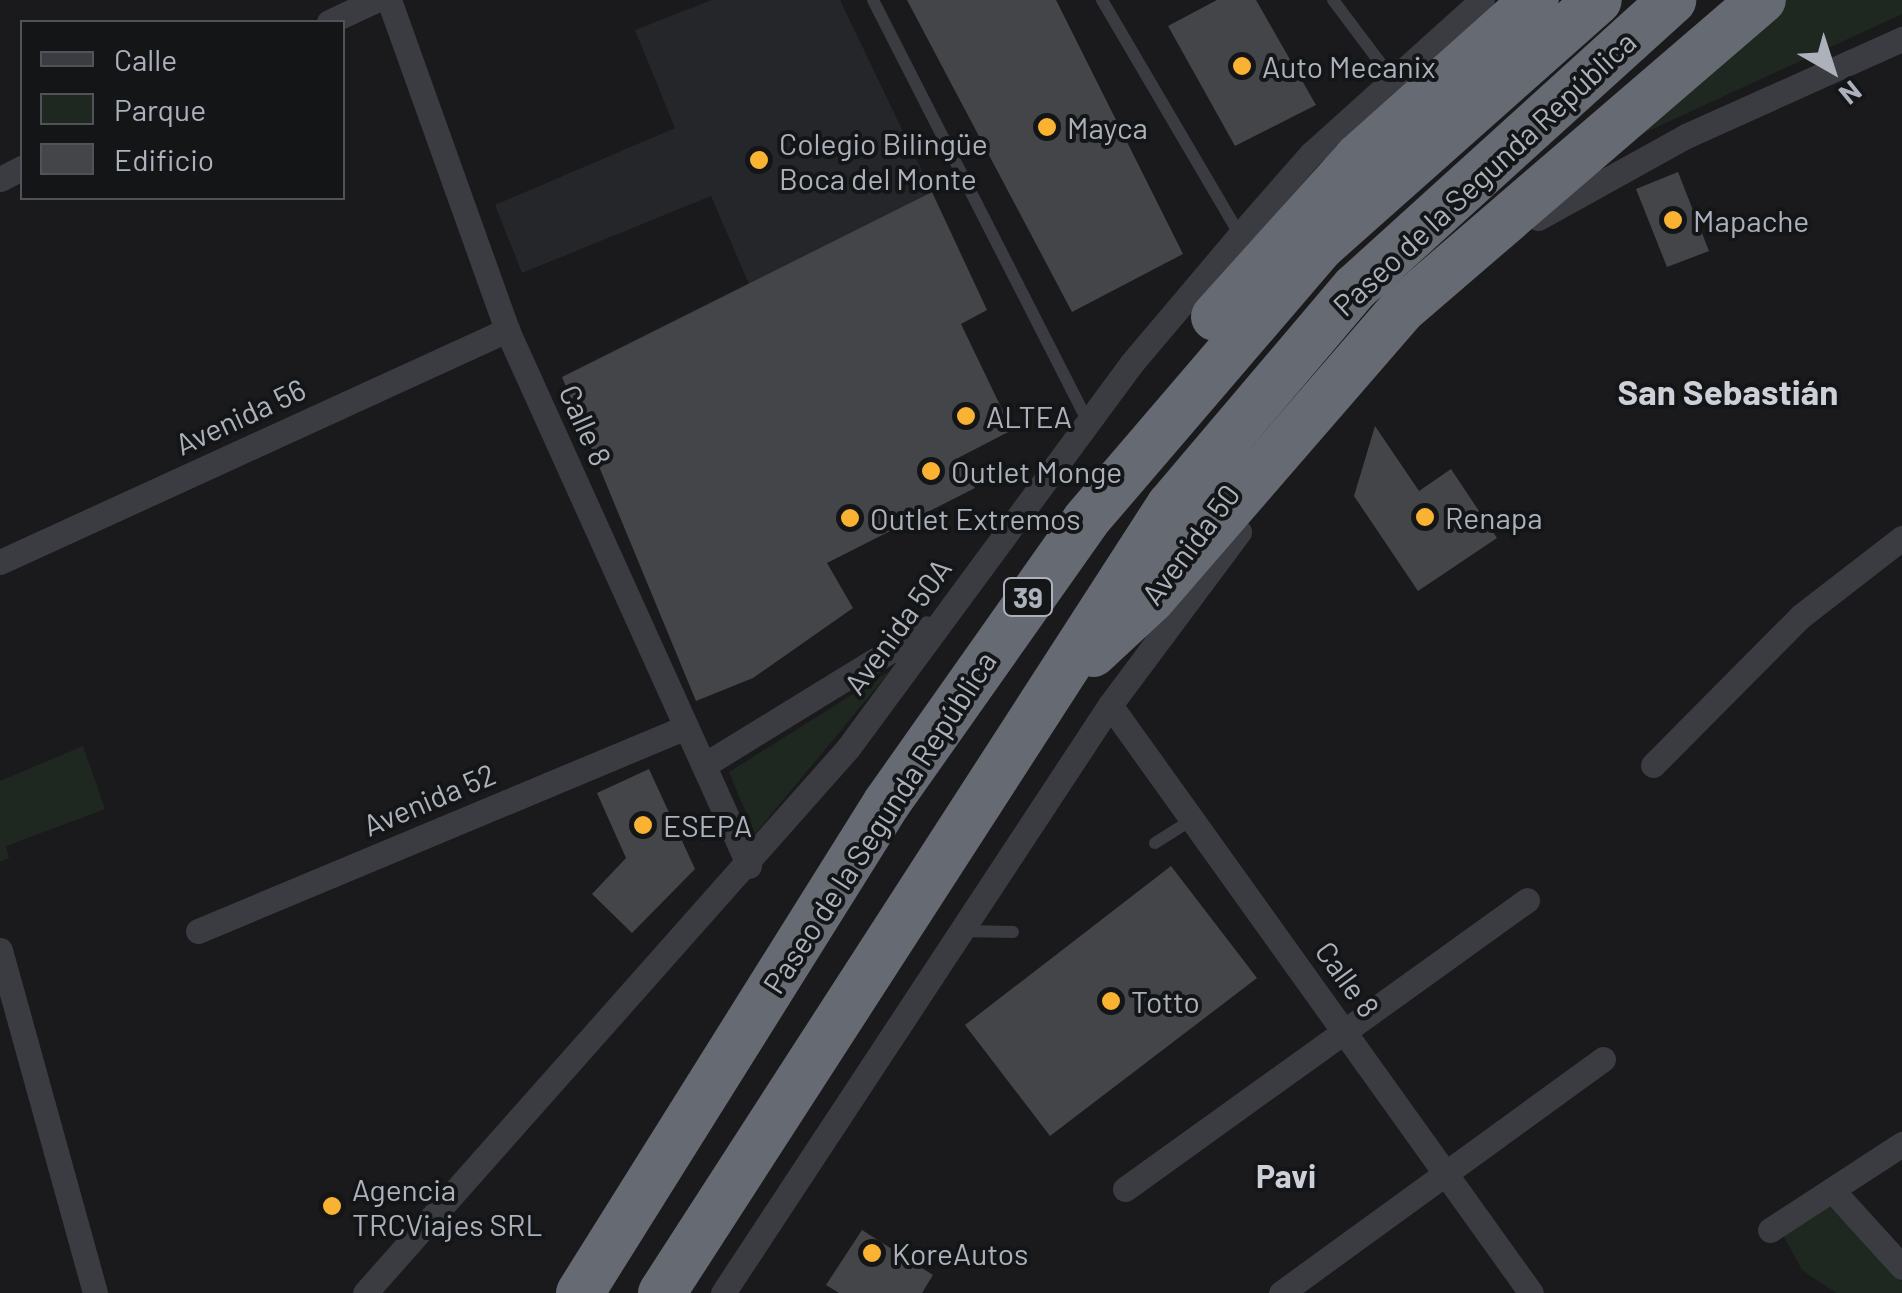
<!DOCTYPE html>
<meta charset="utf-8">
<style>
body{margin:0}
#map{position:relative;width:1902px;height:1293px;overflow:hidden;background:#1a1a1c;font-family:Barlow,sans-serif}
div>[style]{position:absolute}
.built>*{inset:0;background:#252629}
.green>*{inset:0;background:#1f2820}
.building>*{inset:0;background:#444549}
.lane>*{height:12px;margin:-6px;padding:0 6px;transform-origin:6px;border-radius:6px;background:#3a3c41}
.street>*{height:25px;margin:-12.5px;padding:0 12.5px;transform-origin:12.5px;border-radius:12.5px;background:#3a3c41}
.highway>*{height:48px;margin:-24px;padding:0 24px;transform-origin:24px;border-radius:24px;background:#666a73}
.dots>*{width:28px;height:28px;translate:-50% -50%;box-sizing:border-box;border:5px solid #141517;border-radius:50%}
span{translate:-50% -50%;white-space:nowrap;text-align:center;line-height:1.15;-webkit-text-stroke:8px #141517;paint-order:stroke}
.shield-label span{padding:2px 8px;background:#141517;border:2px solid;border-radius:8px;-webkit-text-stroke-width:0}
.shield-label{font-size:28px;color:#acb1bc;font-weight:700}
.poi-label{font-size:30px;color:#acb1bc}
.left{translate:0 -50%;text-align:left}
.street-label{font-size:30px;color:#acb1bc}
.neighbourhood-label{font-size:32px;color:#cdd0d8;font-weight:700}
.quarter-label{font-size:35px;color:#cdd0d8;font-weight:700}
.legend{position:absolute;left:20px;top:20px;width:325px;height:180px;box-sizing:border-box;background:#141517;border:2px solid #515359;margin:0;padding:12px 18px;list-style:none;font-size:30px;color:#acb1bc}
.legend li{display:flex;align-items:center;gap:20px;height:50px}
.legend b{width:50px;border:2px solid #515359}
.north{position:absolute;left:1782px;top:20px;width:100px;height:100px;-webkit-text-stroke:8px #141517;paint-order:stroke;rotate:141deg;font-size:28px;font-weight:700;line-height:40px;text-align:center;color:#acb1bc}
.north::after{content:'';display:block;margin:auto;width:35px;height:45px;background:#acb1bc;clip-path:polygon(50% 0,100% 100%,50% 72%,0 100%)}
</style>
<div id="map">
<div class="built">
<div style="clip-path:polygon(712px 0,840px 0,932px 192px,749px 284px,711px 196px,522px 273px,495px 205px,675px 128px,635px 30px)"></div>
</div>
<div class="green">
<div style="clip-path:polygon(1780px 0,1902px 0,1902px 14px,1605px 151px)"></div>
<div style="clip-path:polygon(890px 671px,755px 834px,729px 772px)"></div>
<div style="clip-path:polygon(83px 746px,105px 809px,6px 846px,9px 858px,0 862px,0 781px)"></div>
<div style="clip-path:polygon(1829px 1206px,1902px 1282px,1902px 1293px,1836px 1293px,1802px 1270px,1783px 1235px)"></div>
</div>
<div class="building">
<div style="clip-path:polygon(907px 0,1056px 0,1183px 254px,1072px 312px)"></div>
<div style="clip-path:polygon(1217px 0,1256px 0,1316px 105px,1235px 146px,1168px 26px)"></div>
<div style="clip-path:polygon(1678px 172px,1709px 251px,1667px 267px,1636px 189px)"></div>
<div style="clip-path:polygon(932px 192px,987px 310px,961px 324px,1012px 430px,958px 458px,975px 488px,827px 563px,853px 608px,753px 678px,696px 701px,562px 377px)"></div>
<div style="clip-path:polygon(1375px 426px,1419px 491px,1451px 469px,1497px 538px,1418px 591px,1354px 496px)"></div>
<div style="clip-path:polygon(649px 769px,695px 869px,632px 933px,592px 894px,626px 858px,597px 793px)"></div>
<div style="clip-path:polygon(1171px 866px,1257px 978px,1050px 1136px,965px 1025px)"></div>
<div style="clip-path:polygon(862px 1230px,933px 1275px,922px 1293px,839px 1293px,826px 1285px)"></div>
</div>
<div class="lane">
<div style="left:873px;top:0;width:474px;rotate:63deg"></div>
<div style="left:1102px;top:0;width:273px;rotate:59.6deg"></div>
<div style="left:1333px;top:0;width:100px;rotate:53.1deg"></div>
<div style="left:1155px;top:843px;width:45px;rotate:-32.3deg"></div>
<div style="left:961px;top:931px;width:52px;rotate:1.1deg"></div>
</div>
<div class="street">
<div style="left:389px;top:0;width:350px;rotate:70.3deg"></div>
<div style="left:507px;top:330px;width:588px;rotate:65.7deg"></div>
<div style="left:329px;top:22px;width:52px;rotate:-25.1deg"></div>
<div style="left:0;top:179px;width:25px;rotate:-27deg"></div>
<div style="left:1538px;top:218px;width:169px;rotate:-29deg"></div>
<div style="left:1686px;top:136px;width:237px;rotate:-24.2deg"></div>
<div style="left:0;top:562px;width:558px;rotate:-24.59deg"></div>
<div style="left:1110px;top:705px;width:723px;rotate:54.4deg"></div>
<div style="left:706px;top:764px;width:259px;rotate:-31.6deg"></div>
<div style="left:1653px;top:765px;width:210px;rotate:-45.2deg"></div>
<div style="left:1801px;top:616px;width:128px;rotate:-37.7deg"></div>
<div style="left:198px;top:931px;width:529px;rotate:-22.69deg"></div>
<div style="left:0;top:950px;width:356px;rotate:74.5deg"></div>
<div style="left:1125px;top:1189px;width:495px;rotate:-35.7deg"></div>
<div style="left:1832px;top:1190px;width:104px;rotate:47.7deg"></div>
<div style="left:1770px;top:1230px;width:158px;rotate:-33.1deg"></div>
<div style="left:365px;top:1293px;width:728px;rotate:-48.45deg"></div>
<div style="left:848px;top:748px;width:477px;rotate:-53.6deg"></div>
<div style="left:1131px;top:364px;width:169px;rotate:-49.8deg"></div>
<div style="left:1240px;top:235px;width:108px;rotate:-48.8deg"></div>
<div style="left:1311px;top:154px;width:230px;rotate:-42deg"></div>
<div style="left:723px;top:1293px;width:704px;rotate:-56.65deg"></div>
<div style="left:1110px;top:705px;width:216px;rotate:-53.3deg"></div>
<div style="left:1281px;top:1293px;width:398px;rotate:-36deg"></div>
</div>
<div class="highway">
<div style="left:1215px;top:317px;width:214px;rotate:-48deg"></div>
<div style="left:1358px;top:158px;width:237px;rotate:-41.8deg"></div>
<div style="left:1093px;top:653px;width:79px;rotate:-43deg"></div>
<div style="left:1151px;top:599px;width:382px;rotate:-49.1deg"></div>
<div style="left:1401px;top:310px;width:476px;rotate:-40.7deg"></div>
<div style="left:580px;top:1293px;width:577px;rotate:-57.96deg"></div>
<div style="left:886px;top:804px;width:347px;rotate:-54.8deg"></div>
<div style="left:1086px;top:520px;width:361px;rotate:-49.4deg"></div>
<div style="left:1321px;top:246px;width:370px;rotate:-41.6deg"></div>
<div style="left:662px;top:1293px;width:937px;rotate:-57.16deg"></div>
<div style="left:1170px;top:506px;width:287px;rotate:-49.7deg"></div>
<div style="left:1356px;top:287px;width:427px;rotate:-42.2deg"></div>
</div>
<div class="dots">
<div style="left:1242px;top:66px;background:#fab233"></div>
<div style="left:1047px;top:127px;background:#fab233"></div>
<div style="left:759px;top:160px;background:#fab233"></div>
<div style="left:1673px;top:220px;background:#fab233"></div>
<div style="left:966px;top:416px;background:#fab233"></div>
<div style="left:931px;top:471px;background:#fab233"></div>
<div style="left:1425px;top:517px;background:#fab233"></div>
<div style="left:850px;top:518px;background:#fab233"></div>
<div style="left:643px;top:825px;background:#fab233"></div>
<div style="left:1111px;top:1001px;background:#fab233"></div>
<div style="left:332px;top:1206px;background:#fab233"></div>
<div style="left:872px;top:1253px;background:#fab233"></div>
</div>
<div class="shield-label">
<span style="left:1028px;top:597px">39</span>
</div>
<div class="poi-label">
<span class="left" style="left:1262px;top:66px">Auto Mecanix</span>
<span class="left" style="left:1067px;top:127px">Mayca</span>
<span class="left" style="left:779px;top:160px">Colegio Bilingüe<br>Boca del Monte</span>
<span class="left" style="left:1693px;top:220px">Mapache</span>
<span class="left" style="left:986px;top:416px">ALTEA</span>
<span class="left" style="left:951px;top:471px">Outlet Monge</span>
<span class="left" style="left:1445px;top:517px">Renapa</span>
<span class="left" style="left:870px;top:518px">Outlet Extremos</span>
<span class="left" style="left:663px;top:825px">ESEPA</span>
<span class="left" style="left:1131px;top:1001px">Totto</span>
<span class="left" style="left:352px;top:1206px">Agencia<br>TRCViajes SRL</span>
<span class="left" style="left:892px;top:1253px">KoreAutos</span>
</div>
<div class="street-label">
<span style="left:1484px;top:173px;rotate:-43deg">Paseo de la Segunda República</span>
<span style="left:240px;top:416px;rotate:-25deg">Avenida 56</span>
<span style="left:586px;top:425px;rotate:66deg">Calle 8</span>
<span style="left:1190px;top:544px;rotate:-53deg">Avenida 50</span>
<span style="left:897px;top:626px;rotate:-54deg">Avenida 50A</span>
<span style="left:429px;top:799px;rotate:-23deg">Avenida 52</span>
<span style="left:879px;top:822px;rotate:-57deg">Paseo de la Segunda República</span>
<span style="left:1348px;top:979px;rotate:54deg">Calle 8</span>
</div>
<div class="neighbourhood-label">
<span style="left:1286px;top:1175px">Pavi</span>
</div>
<div class="quarter-label">
<span style="left:1728px;top:391px">San Sebastián</span>
</div>
<ul class="legend">
<li><b style="height:12px;background:#3a3c41"></b>Calle</li>
<li><b style="height:28px;background:#1f2820"></b>Parque</li>
<li><b style="height:28px;background:#444549"></b>Edificio</li>
</ul>
<div class="north">N</div>
</div>
